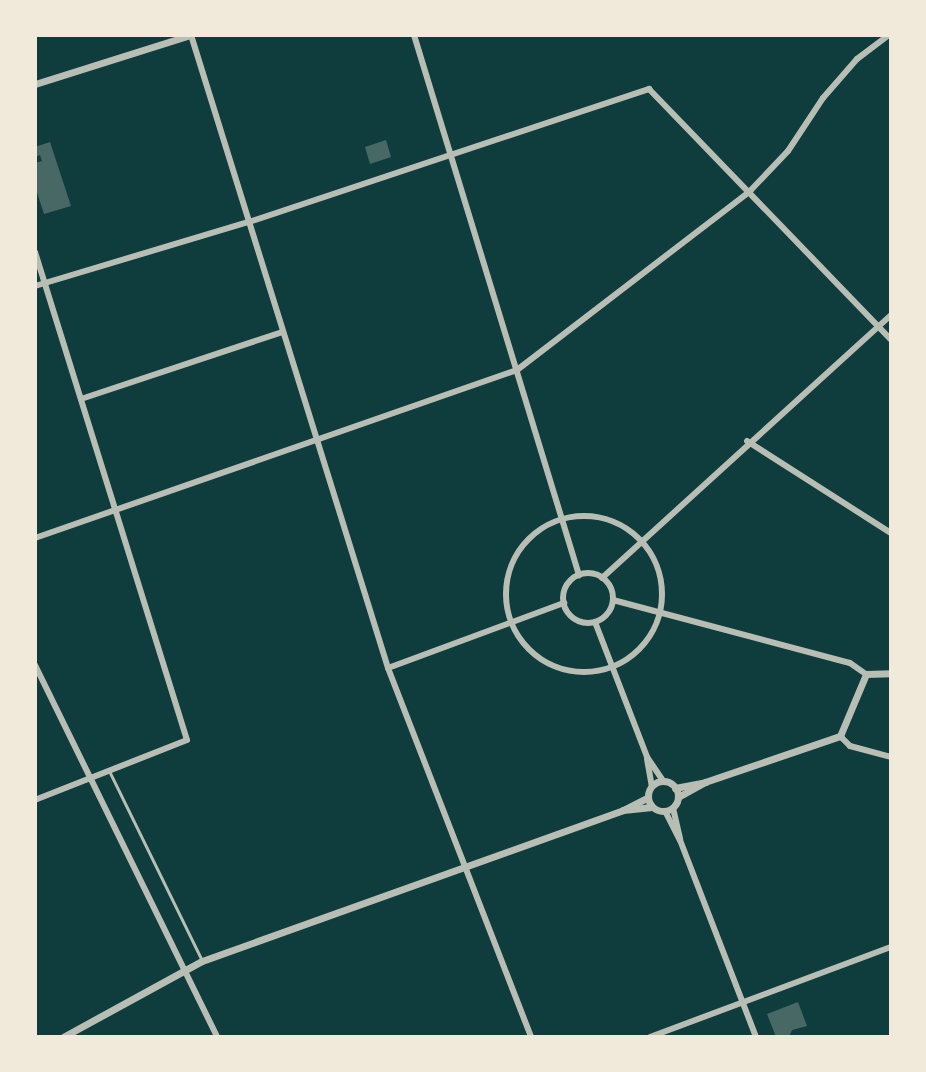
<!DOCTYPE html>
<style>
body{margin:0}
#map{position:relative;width:926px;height:1072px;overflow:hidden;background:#0f3d3e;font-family:"IBM Plex Serif",serif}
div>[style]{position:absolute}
.building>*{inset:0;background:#486865}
.service>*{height:2.5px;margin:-1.25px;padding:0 1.25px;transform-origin:1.25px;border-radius:1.25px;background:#b8beb3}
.minor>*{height:6px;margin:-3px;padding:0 3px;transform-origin:3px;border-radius:3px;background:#b8beb3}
.minor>.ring{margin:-3px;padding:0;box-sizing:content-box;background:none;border:6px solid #b8beb3;border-radius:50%}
.tertiary>*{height:7px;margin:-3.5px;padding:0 3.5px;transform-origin:3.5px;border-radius:3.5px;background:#b8beb3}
.tertiary>.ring{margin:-3.5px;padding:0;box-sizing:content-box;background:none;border:7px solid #b8beb3;border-radius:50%}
span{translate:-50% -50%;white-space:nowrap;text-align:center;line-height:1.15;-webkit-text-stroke:5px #f1e9da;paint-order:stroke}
.frame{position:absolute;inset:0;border:37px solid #f1e9da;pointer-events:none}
</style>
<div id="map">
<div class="building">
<div style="clip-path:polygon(386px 140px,391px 157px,370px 164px,365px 147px)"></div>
<div style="clip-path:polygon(50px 142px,71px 206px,44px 214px,35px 186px,35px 163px,42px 161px,40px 155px,35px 157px,35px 147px)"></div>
<div style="clip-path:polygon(798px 1002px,807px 1026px,792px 1030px,789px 1037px,776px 1037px,767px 1014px)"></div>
</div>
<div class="service">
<div style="left:110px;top:772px;width:207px;rotate:63.9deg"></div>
</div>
<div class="minor">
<div style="left:191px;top:35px;width:663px;rotate:72.71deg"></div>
<div style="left:388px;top:668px;width:396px;rotate:68.8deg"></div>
<div style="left:414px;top:35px;width:565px;rotate:73.01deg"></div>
<div style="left:35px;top:252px;width:511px;rotate:72.7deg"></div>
<div style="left:187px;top:740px;width:163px;rotate:158.5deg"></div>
<div style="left:35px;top:286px;width:223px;rotate:-16.7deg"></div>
<div style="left:249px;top:222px;width:422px;rotate:-18.4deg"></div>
<div style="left:649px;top:89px;width:349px;rotate:46deg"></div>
<div style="left:81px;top:399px;width:212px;rotate:-18.4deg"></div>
<div style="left:747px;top:441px;width:171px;rotate:32.6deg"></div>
<div class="ring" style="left:506px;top:516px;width:150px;height:150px"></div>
<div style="left:35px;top:538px;width:510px;rotate:-19.22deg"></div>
<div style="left:517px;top:370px;width:294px;rotate:-37.5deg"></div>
<div style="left:750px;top:191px;width:55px;rotate:-46.5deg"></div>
<div style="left:788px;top:151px;width:64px;rotate:-56.6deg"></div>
<div style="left:823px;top:98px;width:52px;rotate:-48.9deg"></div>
<div style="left:857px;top:59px;width:40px;rotate:-37deg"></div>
<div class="ring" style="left:563px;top:573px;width:44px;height:44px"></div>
<div style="left:602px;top:578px;width:391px;rotate:-42.3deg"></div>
<div style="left:613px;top:600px;width:245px;rotate:14.9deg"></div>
<div style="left:850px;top:663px;width:19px;rotate:35deg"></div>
<div style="left:595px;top:622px;width:145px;rotate:68.9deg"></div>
<div style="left:647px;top:757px;width:29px;rotate:56deg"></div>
<div style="left:35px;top:665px;width:414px;rotate:63.9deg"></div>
<div style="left:388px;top:668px;width:188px;rotate:-20.3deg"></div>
<div style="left:840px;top:736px;width:14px;rotate:45deg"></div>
<div style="left:850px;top:746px;width:42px;rotate:15deg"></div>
<div style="left:647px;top:759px;width:27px;rotate:80deg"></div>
<div style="left:673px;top:808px;width:32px;rotate:77deg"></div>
<div style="left:665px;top:811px;width:33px;rotate:63deg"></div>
<div style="left:680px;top:840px;width:211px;rotate:68.9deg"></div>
<div style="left:650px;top:1037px;width:257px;rotate:-20.5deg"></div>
</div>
<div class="tertiary">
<div style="left:35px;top:84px;width:163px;rotate:-17.5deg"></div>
<div class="ring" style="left:648px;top:781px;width:23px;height:23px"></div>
<div style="left:675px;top:788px;width:31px;rotate:-11deg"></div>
<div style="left:678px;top:797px;width:31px;rotate:-29deg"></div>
<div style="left:705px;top:782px;width:143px;rotate:-18.8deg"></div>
<div style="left:840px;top:736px;width:67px;rotate:-67.2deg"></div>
<div style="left:866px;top:674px;width:25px;rotate:-2deg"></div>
<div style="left:623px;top:810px;width:29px;rotate:-6deg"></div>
<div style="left:63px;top:1037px;width:158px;rotate:-28.7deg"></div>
<div style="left:202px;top:961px;width:447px;rotate:-19.7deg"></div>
<div style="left:623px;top:810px;width:28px;rotate:-27deg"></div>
</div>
<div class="frame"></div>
</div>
